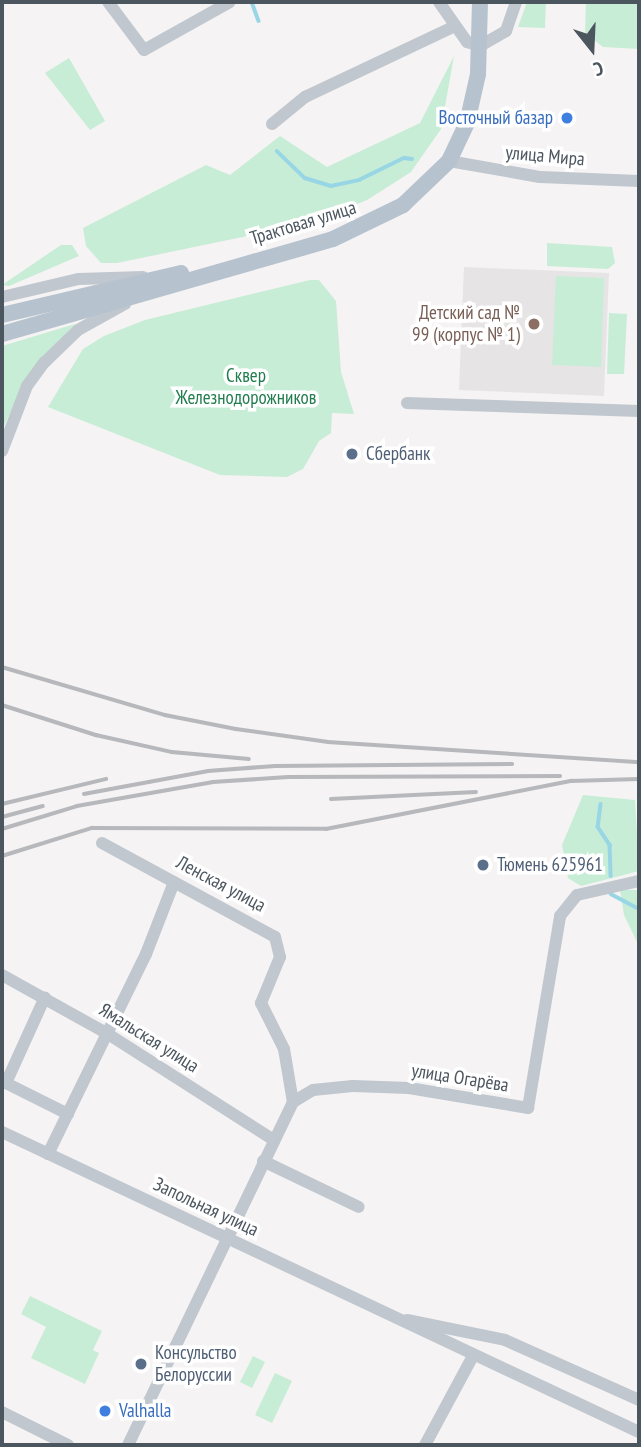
<!DOCTYPE html>
<meta charset="utf-8">
<style>
body{margin:0}
#map{position:relative;width:641px;height:1447px;overflow:hidden;background:#f5f3f3;font-family:"PT Sans Narrow",sans-serif}
div>[style]{position:absolute}
.education>*{inset:0;background:#e6e4e4}
.green>*{inset:0;background:#c7edd6}
.stream>*{height:3.5px;margin:-1.75px;padding:0 1.75px;transform-origin:1.75px;border-radius:1.75px;background:#98d6e5}
.minor>*{height:12px;margin:-6px;padding:0 6px;transform-origin:6px;border-radius:6px;background:#c0c7ce}
.major>*{height:16px;margin:-8px;padding:0 8px;transform-origin:8px;border-radius:8px;background:#b6c2ce}
.rail>*{height:3.5px;margin:-1.75px;padding:0 1.75px;transform-origin:1.75px;border-radius:1.75px;background:#b6b8bc}
.dots>*{width:19px;height:19px;translate:-50% -50%;box-sizing:border-box;border:4px solid #fff;border-radius:50%}
span{translate:-50% -50%;white-space:nowrap;text-align:center;line-height:1.15;-webkit-text-stroke:7px #fff;paint-order:stroke}
.shop-label{font-size:19px;color:#366cbe}
.right{translate:-100% -50%;text-align:right}
.left{translate:0 -50%;text-align:left}
.street-label{font-size:19px;color:#4c565f}
.education-label{font-size:19px;color:#785e54}
.park-label{font-size:19px;color:#217c4e}
.service-label{font-size:19px;color:#4e5e75}
.frame{position:absolute;inset:0;border:4px solid #4c565f;pointer-events:none}
.north{position:absolute;left:557px;top:14px;width:70px;height:70px;-webkit-text-stroke:5px #fff;paint-order:stroke;rotate:162deg;font-size:19px;font-weight:700;line-height:28px;text-align:center;color:#4c565f}
.north::after{content:'';display:block;margin:auto;width:24px;height:32px;background:#4c565f;clip-path:polygon(50% 0,100% 100%,50% 72%,0 100%)}
</style>
<div id="map">
<div class="education">
<div style="clip-path:polygon(464px 267px,609px 273px,604px 396px,459px 390px)"></div>
</div>
<div class="green">
<div style="clip-path:polygon(527px 2px,546px 2px,545px 28px,518px 27px)"></div>
<div style="clip-path:polygon(586px 2px,639px 2px,639px 49px,603px 47px,585px 33px)"></div>
<div style="clip-path:polygon(454px 56px,441px 129px,411px 172px,367px 200px,310px 223px,117px 263px,101px 263px,86px 246px,83px 228px,206px 165px,230px 175px,280px 136px,327px 167px,420px 123px)"></div>
<div style="clip-path:polygon(69px 58px,105px 121px,90px 130px,45px 73px)"></div>
<div style="clip-path:polygon(547px 243px,612px 247px,615px 263px,608px 269px,547px 266px)"></div>
<div style="clip-path:polygon(61px 245px,72px 245px,79px 256px,9px 286px,2px 285px)"></div>
<div style="clip-path:polygon(556px 276px,604px 278px,601px 367px,552px 365px)"></div>
<div style="clip-path:polygon(310px 280px,319px 280px,336px 301px,341px 372px,354px 414px,332px 413px,331px 433px,319px 441px,303px 469px,287px 477px,220px 475px,48px 407px,83px 349px,104px 336px,145px 320px)"></div>
<div style="clip-path:polygon(609px 313px,627px 314px,624px 374px,607px 374px)"></div>
<div style="clip-path:polygon(75px 324px,29px 374px,2px 430px,2px 346px)"></div>
<div style="clip-path:polygon(583px 795px,635px 800px,639px 871px,581px 886px,568px 878px,562px 845px)"></div>
<div style="clip-path:polygon(620px 890px,639px 890px,639px 946px,624px 915px)"></div>
<div style="clip-path:polygon(30px 1296px,102px 1331px,93px 1350px,99px 1353px,85px 1384px,31px 1358px,46px 1327px,21px 1314px)"></div>
<div style="clip-path:polygon(253px 1356px,265px 1362px,252px 1388px,240px 1382px)"></div>
<div style="clip-path:polygon(275px 1373px,292px 1381px,272px 1423px,255px 1415px)"></div>
</div>
<div class="stream">
<div style="left:252px;top:2px;width:20px;rotate:70deg"></div>
<div style="left:277px;top:151px;width:39px;rotate:44deg"></div>
<div style="left:305px;top:178px;width:27px;rotate:17deg"></div>
<div style="left:331px;top:186px;width:29px;rotate:-12deg"></div>
<div style="left:359px;top:180px;width:50px;rotate:-26.1deg"></div>
<div style="left:404px;top:158px;width:8px;rotate:7deg"></div>
<div style="left:601px;top:804px;width:23px;rotate:97deg"></div>
<div style="left:598px;top:827px;width:22px;rotate:56deg"></div>
<div style="left:610px;top:845px;width:31px;rotate:88deg"></div>
<div style="left:611px;top:894px;width:32px;rotate:28deg"></div>
</div>
<div class="minor">
<div style="left:108px;top:2px;width:60px;rotate:53.1deg"></div>
<div style="left:144px;top:50px;width:98px;rotate:-29.2deg"></div>
<div style="left:439px;top:2px;width:49px;rotate:55deg"></div>
<div style="left:467px;top:42px;width:14px;rotate:17deg"></div>
<div style="left:480px;top:46px;width:30px;rotate:-30deg"></div>
<div style="left:506px;top:31px;width:31px;rotate:-71deg"></div>
<div style="left:272px;top:124px;width:43px;rotate:-39.3deg"></div>
<div style="left:305px;top:97px;width:164px;rotate:-25.3deg"></div>
<div style="left:449px;top:161px;width:92px;rotate:10deg"></div>
<div style="left:540px;top:177px;width:99px;rotate:2.3deg"></div>
<div style="left:2px;top:297px;width:79px;rotate:-13.2deg"></div>
<div style="left:79px;top:279px;width:64px;rotate:-1.8deg"></div>
<div style="left:407px;top:403px;width:232px;rotate:2deg"></div>
<div style="left:2px;top:451px;width:70px;rotate:-69deg"></div>
<div style="left:27px;top:386px;width:29px;rotate:-54deg"></div>
<div style="left:44px;top:363px;width:47px;rotate:-44.1deg"></div>
<div style="left:78px;top:330px;width:54px;rotate:-29deg"></div>
<div style="left:102px;top:843px;width:197px;rotate:28.5deg"></div>
<div style="left:275px;top:937px;width:21px;rotate:76deg"></div>
<div style="left:280px;top:957px;width:50px;rotate:112.4deg"></div>
<div style="left:261px;top:1003px;width:51px;rotate:63.4deg"></div>
<div style="left:284px;top:1049px;width:54px;rotate:80.4deg"></div>
<div style="left:2px;top:975px;width:121px;rotate:29.1deg"></div>
<div style="left:108px;top:1034px;width:195px;rotate:32.6deg"></div>
<div style="left:2px;top:1081px;width:74px;rotate:26.6deg"></div>
<div style="left:6px;top:1083px;width:94px;rotate:-65.6deg"></div>
<div style="left:2px;top:1132px;width:704px;rotate:25.22deg"></div>
<div style="left:48px;top:1154px;width:223px;rotate:-63.9deg"></div>
<div style="left:146px;top:954px;width:77px;rotate:-68.7deg"></div>
<div style="left:263px;top:1161px;width:106px;rotate:25.6deg"></div>
<div style="left:407px;top:1320px;width:100px;rotate:11.5deg"></div>
<div style="left:505px;top:1340px;width:147px;rotate:24.1deg"></div>
<div style="left:2px;top:1412px;width:74px;rotate:26.6deg"></div>
<div style="left:128px;top:1445px;width:381px;rotate:-64.3deg"></div>
<div style="left:293px;top:1102px;width:23px;rotate:-31deg"></div>
<div style="left:313px;top:1090px;width:40px;rotate:-5.7deg"></div>
<div style="left:353px;top:1086px;width:56px;rotate:2deg"></div>
<div style="left:409px;top:1088px;width:121px;rotate:9.5deg"></div>
<div style="left:528px;top:1108px;width:195px;rotate:-80.5deg"></div>
<div style="left:560px;top:916px;width:27px;rotate:-51deg"></div>
<div style="left:577px;top:895px;width:64px;rotate:-12.7deg"></div>
<div style="left:425px;top:1445px;width:101px;rotate:-61.7deg"></div>
</div>
<div class="major">
<div style="left:2px;top:315px;width:184px;rotate:-13.2deg"></div>
<div style="left:2px;top:334px;width:344px;rotate:-16deg"></div>
<div style="left:333px;top:239px;width:78px;rotate:-25.9deg"></div>
<div style="left:403px;top:205px;width:64px;rotate:-43.7deg"></div>
<div style="left:449px;top:161px;width:42px;rotate:-64.7deg"></div>
<div style="left:467px;top:123px;width:50px;rotate:-77.3deg"></div>
<div style="left:478px;top:74px;width:72px;rotate:-88.4deg"></div>
</div>
<div class="rail">
<div style="left:2px;top:667px;width:170px;rotate:16.4deg"></div>
<div style="left:165px;top:715px;width:72px;rotate:11.2deg"></div>
<div style="left:236px;top:729px;width:93px;rotate:8deg"></div>
<div style="left:328px;top:742px;width:312px;rotate:3.7deg"></div>
<div style="left:2px;top:705px;width:99px;rotate:17.7deg"></div>
<div style="left:96px;top:735px;width:78px;rotate:12.6deg"></div>
<div style="left:172px;top:752px;width:77px;rotate:5.2deg"></div>
<div style="left:84px;top:794px;width:126px;rotate:-10.5deg"></div>
<div style="left:208px;top:771px;width:67px;rotate:-4.3deg"></div>
<div style="left:275px;top:766px;width:237px;rotate:-0.5deg"></div>
<div style="left:331px;top:799px;width:145px;rotate:-2.8deg"></div>
<div style="left:2px;top:804px;width:107px;rotate:-13.5deg"></div>
<div style="left:2px;top:817px;width:42px;rotate:-15deg"></div>
<div style="left:2px;top:829px;width:78px;rotate:-17deg"></div>
<div style="left:77px;top:806px;width:138px;rotate:-10deg"></div>
<div style="left:213px;top:782px;width:75px;rotate:-3.8deg"></div>
<div style="left:288px;top:777px;width:272px;rotate:-0.2deg"></div>
<div style="left:2px;top:856px;width:94px;rotate:-17.3deg"></div>
<div style="left:92px;top:828px;width:234px;rotate:0.2deg"></div>
<div style="left:326px;top:829px;width:250px;rotate:-11.1deg"></div>
<div style="left:571px;top:781px;width:68px;rotate:-1.7deg"></div>
</div>
<div class="dots">
<div style="left:567px;top:118px;background:#3f7fe0"></div>
<div style="left:534px;top:324px;background:#8d6e63"></div>
<div style="left:352px;top:454px;background:#5c6f8a"></div>
<div style="left:483px;top:865px;background:#5c6f8a"></div>
<div style="left:141px;top:1364px;background:#5c6f8a"></div>
<div style="left:105px;top:1411px;background:#3f7fe0"></div>
</div>
<div class="shop-label">
<span class="right" style="left:553px;top:118px">Восточный базар</span>
<span class="left" style="left:119px;top:1411px">Valhalla</span>
</div>
<div class="street-label">
<span style="left:545px;top:156px;rotate:5deg">улица Мира</span>
<span style="left:303px;top:223px;rotate:-17deg">Трактовая улица</span>
<span style="left:221px;top:884px;rotate:28deg">Ленская улица</span>
<span style="left:149px;top:1038px;rotate:32deg">Ямальская улица</span>
<span style="left:460px;top:1078px;rotate:9deg">улица Огарёва</span>
<span style="left:206px;top:1207px;rotate:25deg">Запольная улица</span>
</div>
<div class="education-label">
<span class="right" style="left:520px;top:324px">Детский сад №<br>99 (корпус № 1)</span>
</div>
<div class="park-label">
<span style="left:246px;top:387px">Сквер<br>Железнодорожников</span>
</div>
<div class="service-label">
<span class="left" style="left:366px;top:454px">Сбербанк</span>
<span class="left" style="left:497px;top:865px">Тюмень 625961</span>
<span class="left" style="left:155px;top:1364px">Консульство<br>Белоруссии</span>
</div>
<div class="frame"></div>
<div class="north">С</div>
</div>
